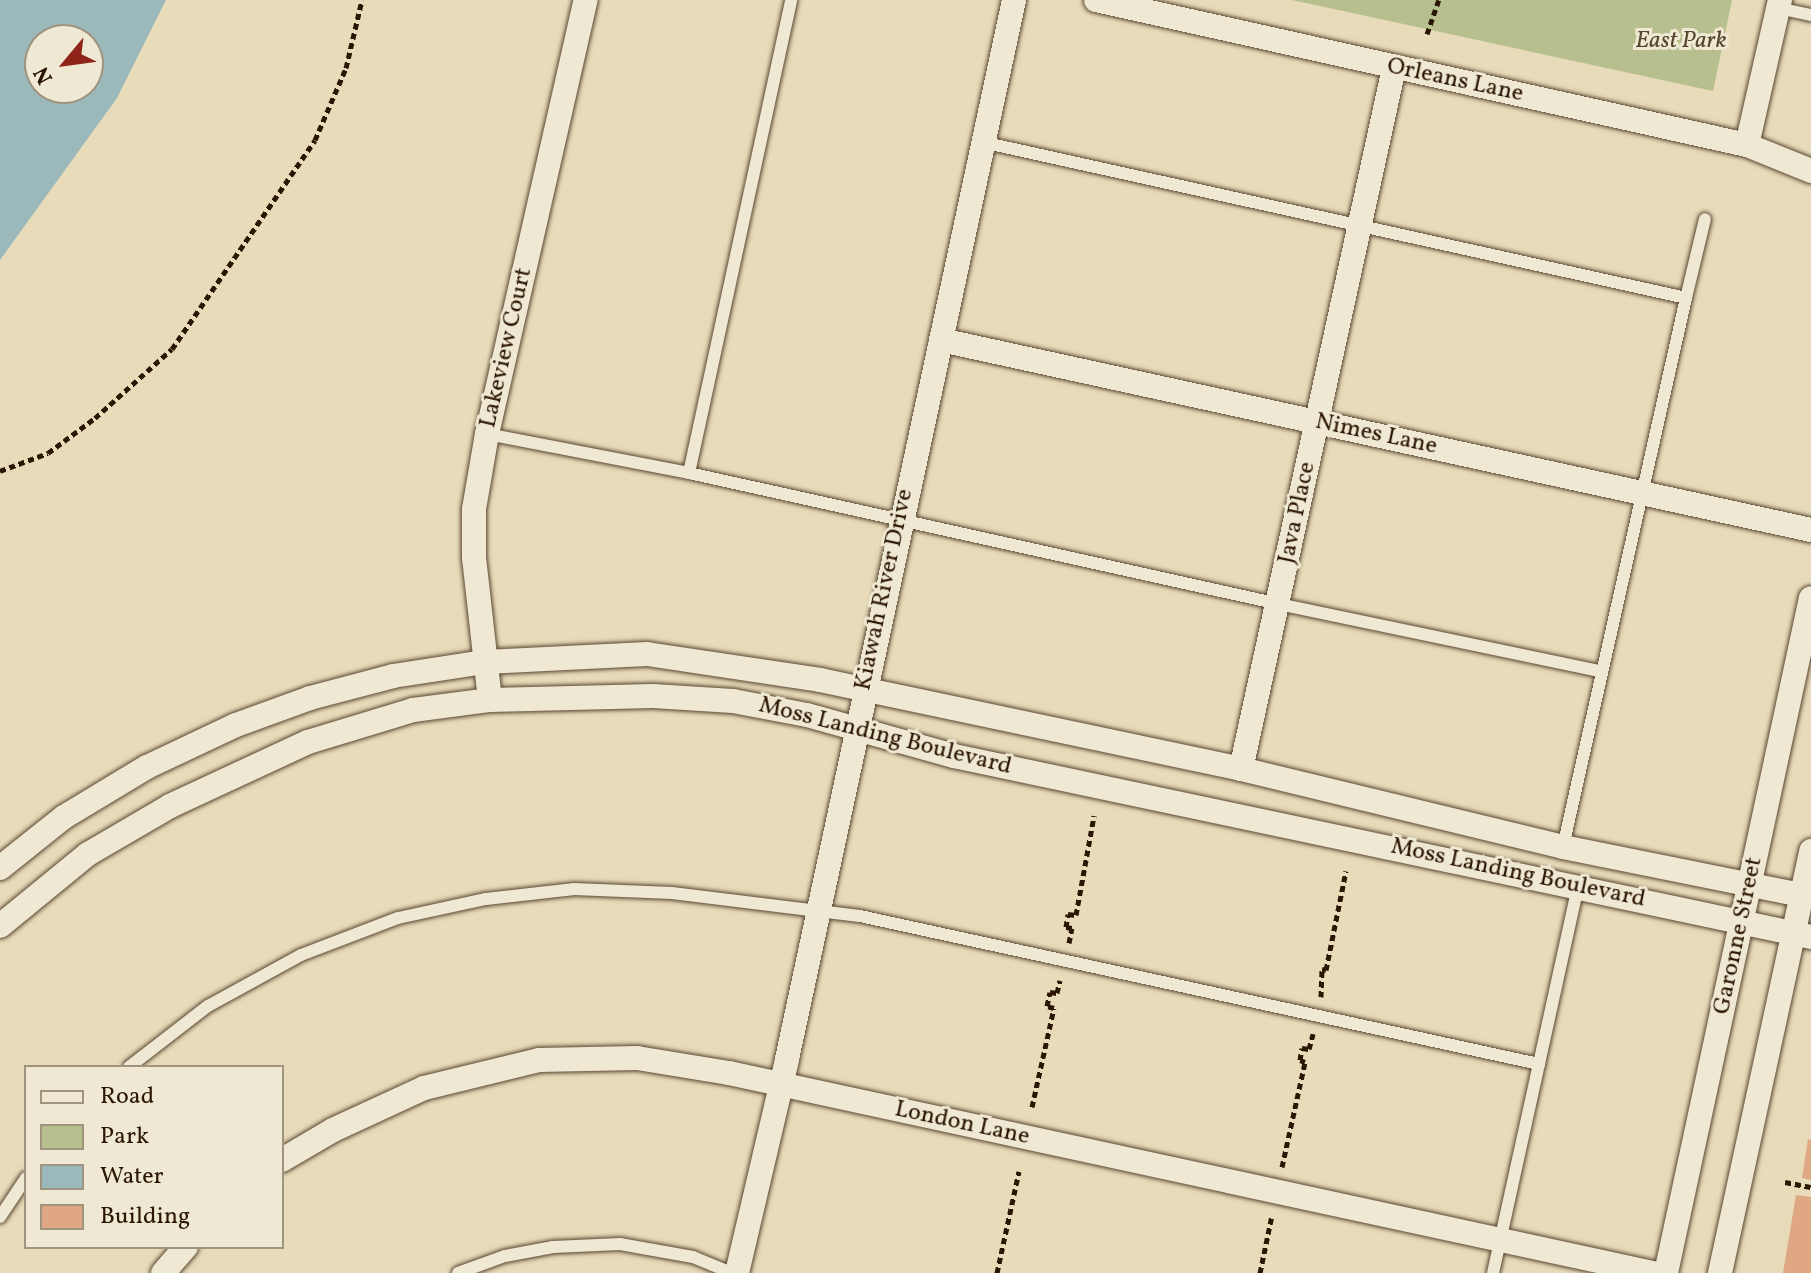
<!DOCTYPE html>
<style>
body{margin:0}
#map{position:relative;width:1811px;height:1273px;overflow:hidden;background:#e7dbba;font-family:Vollkorn,serif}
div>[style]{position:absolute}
.green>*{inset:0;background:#b8bf8e}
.water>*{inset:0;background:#9bb8bb}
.building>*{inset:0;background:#dfa784}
.path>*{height:5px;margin-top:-2.5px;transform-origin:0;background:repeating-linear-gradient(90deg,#2b1503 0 6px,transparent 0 10px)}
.roads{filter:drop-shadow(0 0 2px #5a4631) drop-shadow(0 0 2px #5a4631)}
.service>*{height:12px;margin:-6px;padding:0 6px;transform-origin:6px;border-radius:6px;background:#efe8d2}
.minor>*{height:24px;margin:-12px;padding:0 12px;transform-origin:12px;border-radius:12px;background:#efe8d2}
span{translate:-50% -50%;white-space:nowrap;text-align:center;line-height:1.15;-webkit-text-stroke:6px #efe8d2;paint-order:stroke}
.park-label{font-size:24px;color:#55482d;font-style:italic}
.street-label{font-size:24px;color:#2b1503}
.legend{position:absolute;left:24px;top:1065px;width:260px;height:184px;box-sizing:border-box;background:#efe8d2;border:2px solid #a1947f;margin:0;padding:10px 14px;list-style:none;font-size:24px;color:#2b1503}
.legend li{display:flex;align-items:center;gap:16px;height:40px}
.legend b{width:40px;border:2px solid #a1947f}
.north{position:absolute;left:24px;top:24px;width:80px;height:80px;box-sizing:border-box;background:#efe8d2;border:2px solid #a1947f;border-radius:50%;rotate:241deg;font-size:22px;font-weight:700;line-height:32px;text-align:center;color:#2b1503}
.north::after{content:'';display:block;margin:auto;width:28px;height:36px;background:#8f2418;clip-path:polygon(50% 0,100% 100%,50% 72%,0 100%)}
</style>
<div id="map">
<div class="green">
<div style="clip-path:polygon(1292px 0,1732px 0,1713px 91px)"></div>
</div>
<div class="water">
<div style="clip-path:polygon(evenodd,0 0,166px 0,117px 98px,0 260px,0 0,40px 40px,88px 40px,88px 88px,40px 88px,40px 40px)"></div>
</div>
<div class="building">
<div style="clip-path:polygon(1808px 1139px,1811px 1140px,1811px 1180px,1802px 1178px)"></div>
<div style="clip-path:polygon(1796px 1195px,1811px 1197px,1811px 1273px,1783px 1273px)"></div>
</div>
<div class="path">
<div style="left:1427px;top:34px;width:36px;rotate:-71deg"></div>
<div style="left:0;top:471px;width:51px;rotate:-20.6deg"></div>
<div style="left:48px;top:453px;width:59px;rotate:-36.7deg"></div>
<div style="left:95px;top:418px;width:103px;rotate:-41.9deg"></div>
<div style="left:172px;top:349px;width:253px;rotate:-55.6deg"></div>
<div style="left:315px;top:140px;width:78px;rotate:-66.7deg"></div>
<div style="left:346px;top:68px;width:70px;rotate:-76.8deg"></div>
<div style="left:1069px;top:943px;width:15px;rotate:-79deg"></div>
<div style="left:1072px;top:928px;width:6px;rotate:-171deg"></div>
<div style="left:1066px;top:927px;width:13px;rotate:-81deg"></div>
<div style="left:1068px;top:914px;width:8px;rotate:7deg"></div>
<div style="left:1076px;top:915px;width:101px;rotate:-79.7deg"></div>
<div style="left:1321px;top:997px;width:28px;rotate:-88deg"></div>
<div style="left:1322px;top:969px;width:4px;rotate:14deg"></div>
<div style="left:1326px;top:970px;width:101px;rotate:-78.6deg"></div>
<div style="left:1032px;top:1107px;width:101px;rotate:-77.5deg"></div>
<div style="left:1054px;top:1008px;width:7px;rotate:-164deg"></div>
<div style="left:1047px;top:1006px;width:14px;rotate:-78deg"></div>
<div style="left:1050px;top:992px;width:7px;rotate:8deg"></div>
<div style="left:1057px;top:993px;width:13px;rotate:-77deg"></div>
<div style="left:1282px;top:1167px;width:107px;rotate:-77.6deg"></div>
<div style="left:1305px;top:1062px;width:5px;rotate:-158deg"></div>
<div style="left:1300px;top:1060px;width:12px;rotate:-81deg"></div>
<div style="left:1302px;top:1048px;width:7px;rotate:8deg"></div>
<div style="left:1309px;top:1049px;width:16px;rotate:-75deg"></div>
<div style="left:1785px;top:1182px;width:26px;rotate:11deg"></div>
<div style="left:997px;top:1273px;width:104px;rotate:-77.8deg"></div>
<div style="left:1260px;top:1273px;width:59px;rotate:-78.3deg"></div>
</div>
<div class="roads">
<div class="service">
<div style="left:1778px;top:8px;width:34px;rotate:12deg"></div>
<div style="left:982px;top:142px;width:721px;rotate:12.49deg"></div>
<div style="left:1686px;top:298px;width:563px;rotate:102.63deg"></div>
<div style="left:1686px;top:298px;width:81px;rotate:-76.5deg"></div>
<div style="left:487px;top:434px;width:206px;rotate:10.9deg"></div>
<div style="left:689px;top:473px;width:604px;rotate:12.52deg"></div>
<div style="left:1279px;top:604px;width:329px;rotate:11.8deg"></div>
<div style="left:689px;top:473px;width:484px;rotate:-77.8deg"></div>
<div style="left:129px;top:1067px;width:100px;rotate:-37.7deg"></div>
<div style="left:208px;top:1006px;width:106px;rotate:-28.7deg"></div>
<div style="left:301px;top:955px;width:104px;rotate:-20.9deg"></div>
<div style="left:398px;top:918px;width:90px;rotate:-12.2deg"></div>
<div style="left:486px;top:899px;width:89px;rotate:-6.5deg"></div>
<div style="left:574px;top:889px;width:98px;rotate:2.3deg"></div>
<div style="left:672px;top:893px;width:189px;rotate:7deg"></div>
<div style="left:860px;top:916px;width:695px;rotate:12.3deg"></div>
<div style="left:0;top:1217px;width:47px;rotate:-56.3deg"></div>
<div style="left:458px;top:1273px;width:50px;rotate:-19.9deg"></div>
<div style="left:505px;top:1256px;width:49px;rotate:-10.6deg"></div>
<div style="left:553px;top:1247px;width:67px;rotate:-2.6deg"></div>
<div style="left:620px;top:1244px;width:74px;rotate:10.1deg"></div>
<div style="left:693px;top:1257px;width:42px;rotate:22.3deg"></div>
<div style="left:1493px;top:1273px;width:397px;rotate:-77.6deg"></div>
</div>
<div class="minor">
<div style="left:1096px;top:0;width:667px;rotate:12.56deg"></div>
<div style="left:1747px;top:145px;width:69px;rotate:22.1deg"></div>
<div style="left:1747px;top:145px;width:149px;rotate:-77.2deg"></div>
<div style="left:941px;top:340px;width:891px;rotate:12.32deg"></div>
<div style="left:490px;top:700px;width:143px;rotate:-96.4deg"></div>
<div style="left:474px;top:558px;width:49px;rotate:-90deg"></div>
<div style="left:474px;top:509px;width:76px;rotate:-80.2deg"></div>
<div style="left:487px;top:434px;width:445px;rotate:-77.2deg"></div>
<div style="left:1241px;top:769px;width:718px;rotate:-77.69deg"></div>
<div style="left:0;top:868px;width:82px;rotate:-38.6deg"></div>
<div style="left:64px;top:817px;width:97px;rotate:-31.1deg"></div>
<div style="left:147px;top:767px;width:98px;rotate:-25.3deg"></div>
<div style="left:236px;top:725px;width:79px;rotate:-20deg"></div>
<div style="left:310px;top:698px;width:86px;rotate:-14.8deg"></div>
<div style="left:393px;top:676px;width:93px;rotate:-8.7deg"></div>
<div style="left:485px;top:662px;width:162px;rotate:-2.8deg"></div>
<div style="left:647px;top:654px;width:175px;rotate:8.5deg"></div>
<div style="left:820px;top:680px;width:430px;rotate:11.9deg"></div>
<div style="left:1241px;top:769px;width:331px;rotate:13.6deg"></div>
<div style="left:1563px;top:847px;width:253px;rotate:11.4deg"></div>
<div style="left:0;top:926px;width:114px;rotate:-39.3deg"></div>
<div style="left:88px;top:854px;width:95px;rotate:-30.3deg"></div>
<div style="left:170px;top:806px;width:152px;rotate:-24.9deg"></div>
<div style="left:308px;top:742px;width:110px;rotate:-16.9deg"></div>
<div style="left:413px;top:710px;width:78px;rotate:-7.4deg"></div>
<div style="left:490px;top:700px;width:163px;rotate:-1.4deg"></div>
<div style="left:653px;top:696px;width:80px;rotate:3.6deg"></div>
<div style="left:733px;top:701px;width:75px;rotate:10.7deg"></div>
<div style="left:807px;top:715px;width:153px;rotate:15.6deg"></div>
<div style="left:954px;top:756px;width:876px;rotate:11.93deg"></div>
<div style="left:282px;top:1160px;width:59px;rotate:-30.5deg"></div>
<div style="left:333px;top:1130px;width:100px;rotate:-24.8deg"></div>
<div style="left:424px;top:1088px;width:118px;rotate:-13.7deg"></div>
<div style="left:539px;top:1060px;width:98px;rotate:-1.2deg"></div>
<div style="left:637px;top:1058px;width:93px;rotate:9.3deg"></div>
<div style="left:729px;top:1073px;width:945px;rotate:12.21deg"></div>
<div style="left:163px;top:1273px;width:35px;rotate:-49deg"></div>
<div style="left:737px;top:1273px;width:220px;rotate:-76.8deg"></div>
<div style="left:787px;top:1059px;width:1083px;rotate:-77.9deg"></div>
<div style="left:1666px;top:1273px;width:690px;rotate:-77.88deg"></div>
<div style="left:1720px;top:1273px;width:432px;rotate:-77.8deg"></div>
</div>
</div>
<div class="park-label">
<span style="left:1681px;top:42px">East Park</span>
</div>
<div class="street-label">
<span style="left:1455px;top:81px;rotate:12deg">Orleans Lane</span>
<span style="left:507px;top:348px;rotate:-77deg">Lakeview Court</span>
<span style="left:1376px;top:435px;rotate:12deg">Nimes Lane</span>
<span style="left:1298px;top:513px;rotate:-78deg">Java Place</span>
<span style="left:885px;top:590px;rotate:-78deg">Kiawah River Drive</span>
<span style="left:885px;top:737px;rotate:14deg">Moss Landing Boulevard</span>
<span style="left:1518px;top:874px;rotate:12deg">Moss Landing Boulevard</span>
<span style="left:1739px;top:936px;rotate:-78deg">Garonne Street</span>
<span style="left:962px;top:1124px;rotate:12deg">London Lane</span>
</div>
<ul class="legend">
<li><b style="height:10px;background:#efe8d2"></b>Road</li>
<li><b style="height:22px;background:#b8bf8e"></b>Park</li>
<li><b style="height:22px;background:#9bb8bb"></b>Water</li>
<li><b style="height:22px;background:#dfa784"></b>Building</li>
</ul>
<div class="north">N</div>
</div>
